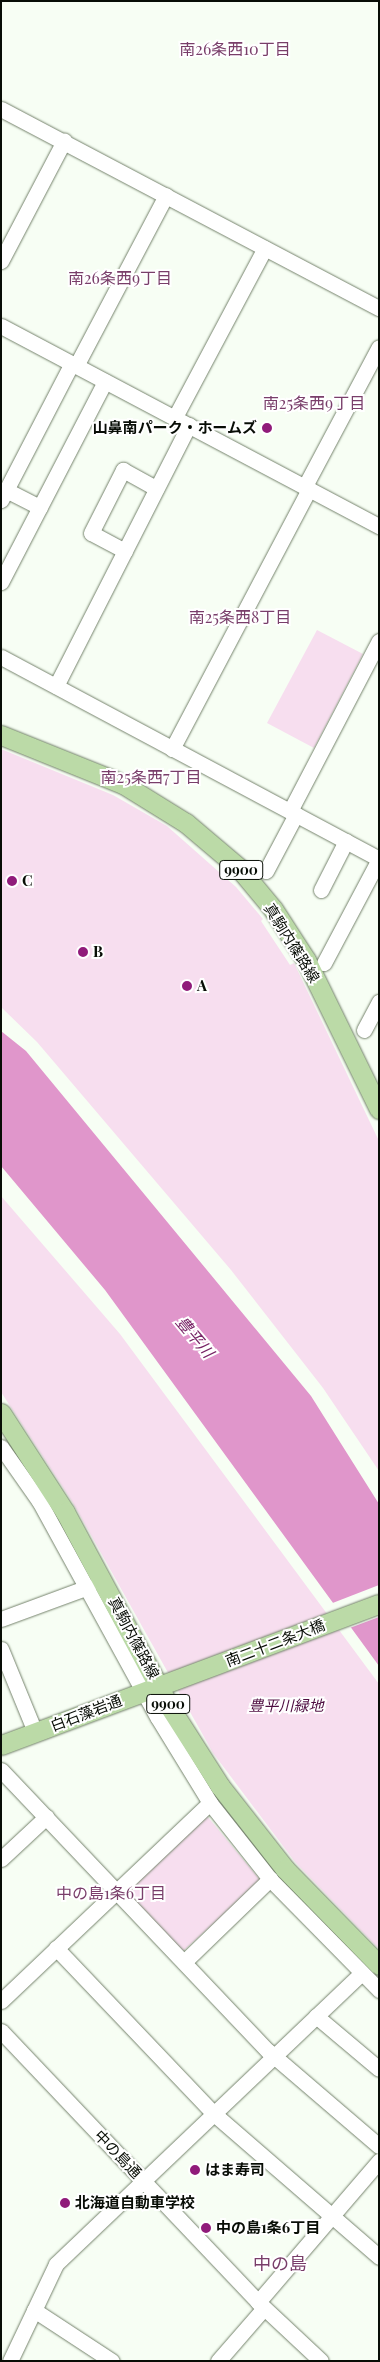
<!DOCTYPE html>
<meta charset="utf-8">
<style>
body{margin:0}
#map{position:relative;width:380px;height:2362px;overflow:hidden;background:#f7fef4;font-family:"Playfair Display","Noto Sans JP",serif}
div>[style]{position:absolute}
.green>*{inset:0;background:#f7deef}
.water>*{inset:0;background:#e096cb}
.pier>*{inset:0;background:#f7fef4}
.roads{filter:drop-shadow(0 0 1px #75836c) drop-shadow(0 0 1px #75836c)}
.minor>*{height:15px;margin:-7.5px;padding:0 7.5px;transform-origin:7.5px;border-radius:7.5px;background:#fff}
.major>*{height:19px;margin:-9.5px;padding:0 9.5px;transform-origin:9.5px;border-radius:9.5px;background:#bbdaa7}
.dots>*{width:14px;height:14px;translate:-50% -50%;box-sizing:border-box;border:2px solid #fff;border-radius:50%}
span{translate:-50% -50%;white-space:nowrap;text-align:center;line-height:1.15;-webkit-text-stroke:4px #fff;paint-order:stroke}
.shield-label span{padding:1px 4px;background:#fff;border:1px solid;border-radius:4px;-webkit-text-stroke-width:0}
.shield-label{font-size:14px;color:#080d06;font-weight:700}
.poi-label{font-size:15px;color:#080d06;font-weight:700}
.right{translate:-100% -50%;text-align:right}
.left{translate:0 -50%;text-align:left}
.street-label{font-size:15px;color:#080d06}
.park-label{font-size:15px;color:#4e0d41;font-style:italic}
.neighbourhood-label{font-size:16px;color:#793e6a}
.water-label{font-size:16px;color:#782366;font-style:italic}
.quarter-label{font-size:18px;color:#793e6a}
.frame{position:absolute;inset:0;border:2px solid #080d06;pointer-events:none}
</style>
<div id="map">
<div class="green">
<div style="clip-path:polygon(317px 630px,363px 654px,314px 748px,267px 723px)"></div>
<div style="clip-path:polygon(1px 749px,113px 795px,167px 826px,236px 887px,263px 919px,261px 921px,290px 965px,294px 963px,379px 1141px,379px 1471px,323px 1388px,231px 1270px,37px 1042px,1px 1007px)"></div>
<div style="clip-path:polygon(1px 1196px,120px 1334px,379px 1684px,379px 1949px,295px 1862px,213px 1753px,73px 1503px,1px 1392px)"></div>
<div style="clip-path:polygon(207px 1816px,261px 1881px,183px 1951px,130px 1895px,131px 1889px)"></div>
</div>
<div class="water">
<div style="clip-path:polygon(1px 1031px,26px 1051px,311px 1396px,379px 1504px,379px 1666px,105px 1290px,1px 1166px)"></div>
</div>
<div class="pier">
<div style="clip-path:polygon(379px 1585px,379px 1617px,347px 1629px,330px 1604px)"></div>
</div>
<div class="roads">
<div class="minor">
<div style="left:1px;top:109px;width:427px;rotate:27.8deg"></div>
<div style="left:1px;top:261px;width:136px;rotate:-62.3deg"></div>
<div style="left:1px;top:326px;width:428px;rotate:27.9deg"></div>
<div style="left:76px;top:366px;width:193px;rotate:-62.2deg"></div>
<div style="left:175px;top:417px;width:191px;rotate:-62deg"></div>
<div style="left:305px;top:486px;width:157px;rotate:-62deg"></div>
<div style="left:6px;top:490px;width:38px;rotate:27deg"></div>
<div style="left:1px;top:500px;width:154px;rotate:-62.6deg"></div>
<div style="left:125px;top:551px;width:38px;rotate:-152deg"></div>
<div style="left:91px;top:533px;width:71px;rotate:-63.1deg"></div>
<div style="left:123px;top:470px;width:38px;rotate:29deg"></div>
<div style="left:1px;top:582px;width:226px;rotate:-62.6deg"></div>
<div style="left:1px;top:657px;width:429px;rotate:28.1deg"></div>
<div style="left:56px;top:686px;width:293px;rotate:-63deg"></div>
<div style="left:172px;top:749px;width:294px;rotate:-62.2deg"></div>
<div style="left:290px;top:811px;width:192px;rotate:-62.4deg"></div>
<div style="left:266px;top:871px;width:64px;rotate:-62.2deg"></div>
<div style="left:321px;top:890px;width:55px;rotate:-63deg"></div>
<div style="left:324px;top:963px;width:118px;rotate:-62.1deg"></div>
<div style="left:364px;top:1030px;width:32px;rotate:-62deg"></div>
<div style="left:1px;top:1447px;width:66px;rotate:54.9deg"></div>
<div style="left:39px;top:1501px;width:247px;rotate:61.3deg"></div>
<div style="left:158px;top:1718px;width:100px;rotate:58.5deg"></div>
<div style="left:210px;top:1803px;width:97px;rotate:51.7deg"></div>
<div style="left:270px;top:1879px;width:156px;rotate:45.5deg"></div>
<div style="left:1px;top:1619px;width:93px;rotate:-20.2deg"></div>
<div style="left:1px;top:1649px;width:90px;rotate:67.7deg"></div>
<div style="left:1px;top:1770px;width:388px;rotate:46.5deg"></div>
<div style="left:268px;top:2051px;width:146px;rotate:40.6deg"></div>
<div style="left:1px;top:1859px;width:62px;rotate:-43deg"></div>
<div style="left:56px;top:1948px;width:228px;rotate:46.4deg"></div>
<div style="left:213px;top:2113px;width:220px;rotate:40.9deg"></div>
<div style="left:184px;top:1962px;width:120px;rotate:-44deg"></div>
<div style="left:1px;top:2001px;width:288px;rotate:-43.5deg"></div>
<div style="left:316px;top:2016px;width:82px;rotate:40.1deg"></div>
<div style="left:1px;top:2031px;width:373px;rotate:46.5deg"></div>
<div style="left:258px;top:2302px;width:86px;rotate:43.1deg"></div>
<div style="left:258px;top:2302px;width:186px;rotate:-49.4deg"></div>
<div style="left:34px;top:2310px;width:93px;rotate:33.2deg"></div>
<div style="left:10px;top:2361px;width:107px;rotate:-64.6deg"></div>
<div style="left:56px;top:2264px;width:419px;rotate:-43.6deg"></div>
<div style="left:218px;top:2361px;width:70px;rotate:-49deg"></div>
</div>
<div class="major">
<div style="left:1px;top:735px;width:131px;rotate:21.9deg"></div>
<div style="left:123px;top:784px;width:74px;rotate:31.8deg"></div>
<div style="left:186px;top:823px;width:70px;rotate:40.3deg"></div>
<div style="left:239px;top:868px;width:53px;rotate:50.3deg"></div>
<div style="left:273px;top:909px;width:61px;rotate:57.1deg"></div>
<div style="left:306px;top:960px;width:166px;rotate:63.9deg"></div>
<div style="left:1px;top:1413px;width:118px;rotate:57.1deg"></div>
<div style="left:65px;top:1512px;width:220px;rotate:61.8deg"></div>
<div style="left:169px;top:1706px;width:95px;rotate:57.5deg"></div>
<div style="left:220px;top:1786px;width:105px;rotate:51.9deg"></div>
<div style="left:285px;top:1869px;width:134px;rotate:45.6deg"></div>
<div style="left:1px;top:1745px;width:403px;rotate:-20.5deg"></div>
</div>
</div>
<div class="dots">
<div style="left:267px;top:428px;background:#901b7a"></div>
<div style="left:12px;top:881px;background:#901b7a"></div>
<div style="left:83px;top:952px;background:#901b7a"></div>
<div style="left:187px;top:986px;background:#901b7a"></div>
<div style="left:195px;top:2170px;background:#901b7a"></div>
<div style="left:65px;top:2203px;background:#901b7a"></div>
<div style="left:206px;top:2228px;background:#901b7a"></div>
</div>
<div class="shield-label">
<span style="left:241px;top:870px">9900</span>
<span style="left:168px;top:1704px">9900</span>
</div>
<div class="poi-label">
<span class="right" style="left:257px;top:428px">山鼻南パーク・ホームズ</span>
<span class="left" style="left:22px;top:881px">C</span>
<span class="left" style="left:93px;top:952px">B</span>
<span class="left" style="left:197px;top:986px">A</span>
<span class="left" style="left:205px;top:2170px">はま寿司</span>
<span class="left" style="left:75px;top:2203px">北海道自動車学校</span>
<span class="left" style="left:216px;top:2228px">中の島1条6丁目</span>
</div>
<div class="street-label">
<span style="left:292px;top:943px;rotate:58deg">真駒内篠路線</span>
<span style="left:134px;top:1638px;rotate:62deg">真駒内篠路線</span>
<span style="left:275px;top:1643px;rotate:-21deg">南二十二条大橋</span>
<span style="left:86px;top:1713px;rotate:-21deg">白石藻岩通</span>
<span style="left:118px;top:2154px;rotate:46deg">中の島通</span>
</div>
<div class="park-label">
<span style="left:286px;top:1706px">豊平川緑地</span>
</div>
<div class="neighbourhood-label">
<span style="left:235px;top:49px">南26条西10丁目</span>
<span style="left:120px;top:278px">南26条西9丁目</span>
<span style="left:314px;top:403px">南25条西9丁目</span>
<span style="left:240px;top:617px">南25条西8丁目</span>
<span style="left:151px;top:777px">南25条西7丁目</span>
<span style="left:111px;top:1893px">中の島1条6丁目</span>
</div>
<div class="water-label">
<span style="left:195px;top:1337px;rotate:50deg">豊平川</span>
</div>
<div class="quarter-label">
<span style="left:280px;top:2263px">中の島</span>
</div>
<div class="frame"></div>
</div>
